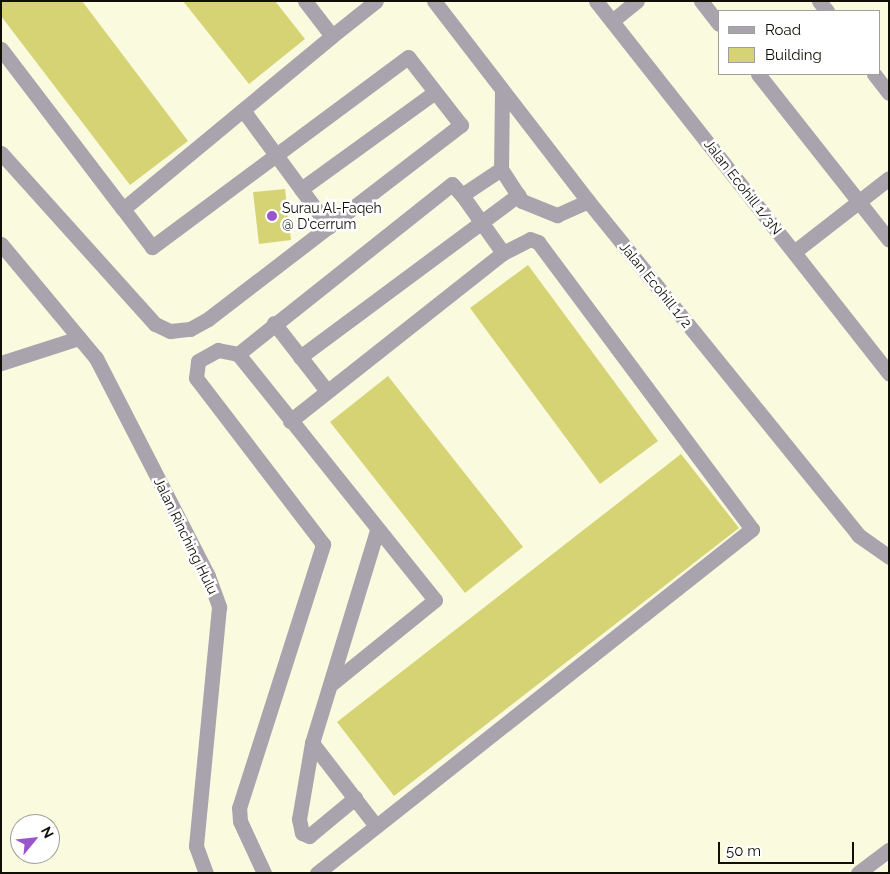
<!DOCTYPE html>
<style>
body{margin:0}
#map{position:relative;width:890px;height:874px;overflow:hidden;background:#fafbde;font-family:Raleway,sans-serif}
div>[style]{position:absolute}
.building>*{inset:0;background:#d6d375}
.minor>*{height:15px;margin:-7.5px;padding:0 7.5px;transform-origin:7.5px;border-radius:7.5px;background:#a9a3ae}
.dots>*{width:14px;height:14px;translate:-50% -50%;box-sizing:border-box;border:2px solid #fff;border-radius:50%}
span{translate:-50% -50%;white-space:nowrap;text-align:center;line-height:1.15;-webkit-text-stroke:5px #fff;paint-order:stroke}
.street-label{font-size:14px;color:#0f0f06}
.poi-label{font-size:14px;color:#0f0f06}
.left{translate:0 -50%;text-align:left}
.frame{position:absolute;inset:0;border:2px solid #0f0f06;pointer-events:none}
.legend{position:absolute;left:718px;top:10px;width:162px;height:65px;box-sizing:border-box;background:#fff;border:1px solid #9f9f9b;margin:0;padding:6px 9px;list-style:none;font-size:15px;color:#0f0f06}
.legend li{display:flex;align-items:center;gap:10px;height:25px}
.legend b{width:25px;border:1px solid #9f9f9b}
.north{position:absolute;left:10px;top:814px;width:50px;height:50px;box-sizing:border-box;background:#fff;border:1px solid #9f9f9b;border-radius:50%;rotate:62deg;font-size:14px;font-weight:700;line-height:20px;text-align:center;color:#0f0f06}
.north::after{content:'';display:block;margin:auto;width:18px;height:22px;background:#9b55ca;clip-path:polygon(50% 0,100% 100%,50% 72%,0 100%)}
.scale{position:absolute;left:718px;top:842px;width:136px;height:22px;box-sizing:border-box;border:2px solid #0f0f06;border-top:0;padding-left:6px;font-size:15px;line-height:18px;white-space:nowrap;color:#0f0f06;-webkit-text-stroke:4px #fff;paint-order:stroke}
</style>
<div id="map">
<div class="building">
<div style="clip-path:polygon(1px 1px,82px 1px,188px 141px,130px 185px,1px 16px)"></div>
<div style="clip-path:polygon(183px 1px,275px 1px,305px 39px,249px 84px)"></div>
<div style="clip-path:polygon(285px 189px,291px 240px,259px 244px,253px 192px)"></div>
<div style="clip-path:polygon(528px 265px,658px 441px,600px 484px,470px 308px)"></div>
<div style="clip-path:polygon(388px 376px,523px 547px,465px 593px,330px 422px)"></div>
<div style="clip-path:polygon(681px 454px,739px 528px,394px 796px,337px 722px)"></div>
</div>
<div class="minor">
<div style="left:305px;top:1px;width:44px;rotate:52.4deg"></div>
<div style="left:332px;top:36px;width:56px;rotate:-38.5deg"></div>
<div style="left:434px;top:1px;width:252px;rotate:52.4deg"></div>
<div style="left:588px;top:201px;width:429px;rotate:51deg"></div>
<div style="left:858px;top:535px;width:38px;rotate:35deg"></div>
<div style="left:596px;top:1px;width:474px;rotate:51.8deg"></div>
<div style="left:701px;top:1px;width:29px;rotate:52deg"></div>
<div style="left:819px;top:1px;width:13px;rotate:51deg"></div>
<div style="left:612px;top:21px;width:32px;rotate:-39deg"></div>
<div style="left:1px;top:49px;width:201px;rotate:52.7deg"></div>
<div style="left:123px;top:209px;width:271px;rotate:-39.6deg"></div>
<div style="left:758px;top:74px;width:211px;rotate:51.7deg"></div>
<div style="left:874px;top:74px;width:24px;rotate:52deg"></div>
<div style="left:502px;top:90px;width:79px;rotate:90.7deg"></div>
<div style="left:501px;top:169px;width:38px;rotate:57deg"></div>
<div style="left:522px;top:201px;width:38px;rotate:22deg"></div>
<div style="left:557px;top:215px;width:34px;rotate:-24deg"></div>
<div style="left:243px;top:110px;width:145px;rotate:53.7deg"></div>
<div style="left:1px;top:153px;width:230px;rotate:48deg"></div>
<div style="left:155px;top:324px;width:17px;rotate:25deg"></div>
<div style="left:170px;top:331px;width:20px;rotate:-6deg"></div>
<div style="left:190px;top:329px;width:21px;rotate:-29deg"></div>
<div style="left:208px;top:319px;width:319px;rotate:-37.5deg"></div>
<div style="left:461px;top:125px;width:86px;rotate:-127.9deg"></div>
<div style="left:408px;top:57px;width:319px;rotate:143.4deg"></div>
<div style="left:152px;top:247px;width:48px;rotate:-127.3deg"></div>
<div style="left:301px;top:189px;width:165px;rotate:-35.9deg"></div>
<div style="left:462px;top:195px;width:71px;rotate:54.7deg"></div>
<div style="left:1px;top:244px;width:148px;rotate:50.2deg"></div>
<div style="left:96px;top:358px;width:245px;rotate:62.8deg"></div>
<div style="left:208px;top:576px;width:33px;rotate:70deg"></div>
<div style="left:219px;top:607px;width:240px;rotate:95.5deg"></div>
<div style="left:196px;top:846px;width:29px;rotate:70deg"></div>
<div style="left:794px;top:252px;width:120px;rotate:-37.9deg"></div>
<div style="left:274px;top:323px;width:86px;rotate:52.1deg"></div>
<div style="left:238px;top:354px;width:273px;rotate:-38.5deg"></div>
<div style="left:452px;top:184px;width:15px;rotate:48deg"></div>
<div style="left:462px;top:195px;width:47px;rotate:-33.7deg"></div>
<div style="left:300px;top:357px;width:272px;rotate:-36.6deg"></div>
<div style="left:1px;top:363px;width:82px;rotate:-17.8deg"></div>
<div style="left:290px;top:421px;width:271px;rotate:-38.3deg"></div>
<div style="left:503px;top:253px;width:30px;rotate:-27deg"></div>
<div style="left:530px;top:239px;width:9px;rotate:21deg"></div>
<div style="left:538px;top:242px;width:358px;rotate:53.3deg"></div>
<div style="left:752px;top:529px;width:555px;rotate:141.66deg"></div>
<div style="left:312px;top:743px;width:77px;rotate:99.7deg"></div>
<div style="left:299px;top:819px;width:14px;rotate:78deg"></div>
<div style="left:302px;top:833px;width:8px;rotate:23deg"></div>
<div style="left:309px;top:836px;width:60px;rotate:-39.6deg"></div>
<div style="left:376px;top:826px;width:105px;rotate:-127.6deg"></div>
<div style="left:312px;top:743px;width:222px;rotate:-73deg"></div>
<div style="left:264px;top:873px;width:57px;rotate:-114.8deg"></div>
<div style="left:240px;top:821px;width:13px;rotate:-94deg"></div>
<div style="left:239px;top:808px;width:277px;rotate:-72.3deg"></div>
<div style="left:323px;top:544px;width:209px;rotate:-127.4deg"></div>
<div style="left:196px;top:378px;width:17px;rotate:-83deg"></div>
<div style="left:198px;top:361px;width:23px;rotate:-29deg"></div>
<div style="left:218px;top:350px;width:20px;rotate:11deg"></div>
<div style="left:238px;top:354px;width:315px;rotate:51.3deg"></div>
<div style="left:435px;top:600px;width:135px;rotate:141deg"></div>
<div style="left:858px;top:873px;width:39px;rotate:-37deg"></div>
</div>
<div class="dots">
<div style="left:272px;top:216px;background:#9b55ca"></div>
</div>
<div class="street-label">
<span style="left:743px;top:187px;rotate:52deg">Jalan Ecohill 1/3N</span>
<span style="left:656px;top:285px;rotate:51deg">Jalan Ecohill 1/2</span>
<span style="left:186px;top:536px;rotate:64deg">Jalan Rinching Hulu</span>
</div>
<div class="poi-label">
<span class="left" style="left:282px;top:216px">Surau Al-Faqeh<br>@ D'cerrum</span>
</div>
<div class="frame"></div>
<ul class="legend">
<li><b style="height:6px;background:#a9a3ae"></b>Road</li>
<li><b style="height:14px;background:#d6d375"></b>Building</li>
</ul>
<div class="north">N</div>
<div class="scale">50 m</div>
</div>
